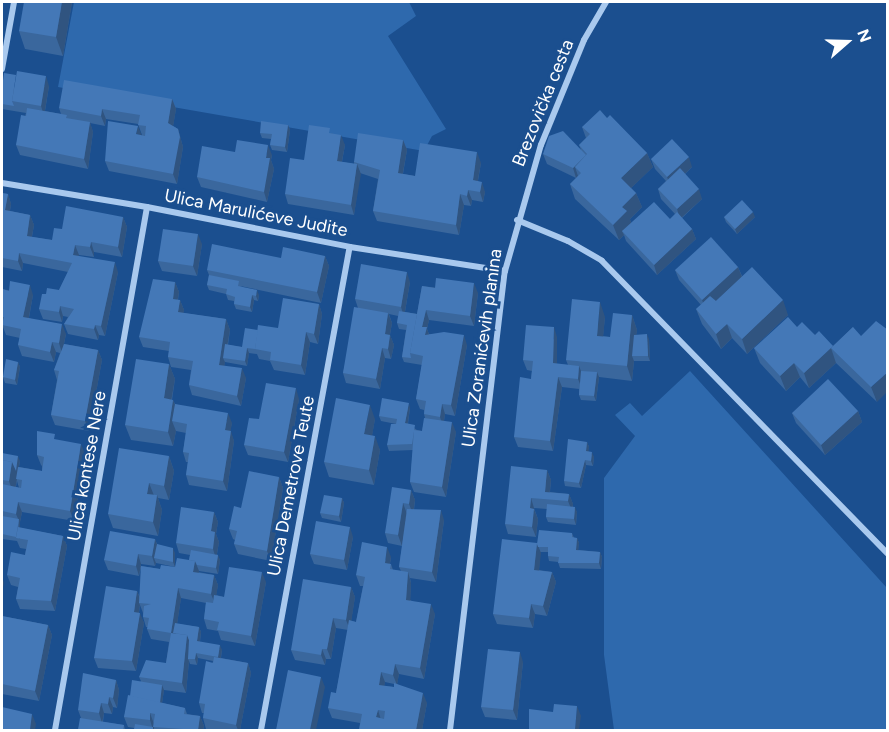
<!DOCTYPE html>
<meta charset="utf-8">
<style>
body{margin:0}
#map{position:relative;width:889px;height:732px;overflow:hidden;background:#1b4f8f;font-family:Figtree,sans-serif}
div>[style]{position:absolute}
.green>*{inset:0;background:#2e69ad}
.street>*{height:6px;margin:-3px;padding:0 3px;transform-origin:3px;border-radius:3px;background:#a9c9ee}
.wall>*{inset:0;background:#3a679d}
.shaded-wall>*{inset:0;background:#305480}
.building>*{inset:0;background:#4478b7}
span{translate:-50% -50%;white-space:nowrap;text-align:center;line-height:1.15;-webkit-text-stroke:6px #1b4f8f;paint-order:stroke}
.street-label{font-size:18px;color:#fff}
.frame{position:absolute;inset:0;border:3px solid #fff;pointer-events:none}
.north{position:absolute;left:817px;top:12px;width:60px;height:60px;-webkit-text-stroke:4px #1b4f8f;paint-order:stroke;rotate:70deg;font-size:16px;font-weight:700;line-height:24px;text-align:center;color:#fff}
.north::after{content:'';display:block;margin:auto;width:21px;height:27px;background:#fff;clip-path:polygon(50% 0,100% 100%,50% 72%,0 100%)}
</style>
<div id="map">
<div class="green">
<div style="clip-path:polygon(74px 2px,409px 2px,416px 16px,388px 36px,446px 129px,432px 136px,424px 151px,58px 87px)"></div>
<div style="clip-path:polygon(690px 371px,887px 588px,887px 730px,614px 730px,604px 655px,604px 478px,635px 436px,615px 415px,630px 403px,642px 416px)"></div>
</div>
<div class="street">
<div style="left:2px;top:69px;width:68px;rotate:-79.8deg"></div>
<div style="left:2px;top:183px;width:147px;rotate:9.4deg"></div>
<div style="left:147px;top:207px;width:207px;rotate:11.1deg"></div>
<div style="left:350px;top:247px;width:157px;rotate:8.8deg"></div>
<div style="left:517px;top:220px;width:55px;rotate:22.4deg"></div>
<div style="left:568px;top:241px;width:39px;rotate:30deg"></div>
<div style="left:602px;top:261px;width:409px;rotate:45.7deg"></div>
<div style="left:55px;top:730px;width:531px;rotate:-80.02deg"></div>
<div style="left:261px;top:730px;width:491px;rotate:-79.6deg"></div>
<div style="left:450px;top:730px;width:462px;rotate:-83.2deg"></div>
<div style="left:505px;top:271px;width:131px;rotate:-74.1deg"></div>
<div style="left:541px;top:145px;width:113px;rotate:-67.7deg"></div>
<div style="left:584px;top:40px;width:44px;rotate:-59.9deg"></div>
</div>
<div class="wall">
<div style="clip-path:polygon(72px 2px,63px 56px,25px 49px,19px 31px)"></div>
<div style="clip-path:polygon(49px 86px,45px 111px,61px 114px,59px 108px,172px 99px,176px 109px,173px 126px,178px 129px,183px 147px,177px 184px,109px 171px,105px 161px,142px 135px,138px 124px,106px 119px,105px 126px,90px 123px,93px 132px,88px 169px,20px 155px,16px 145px,26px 113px,2px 109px,3px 111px,2px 121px,2px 88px)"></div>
<div style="clip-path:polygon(607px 118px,647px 153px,653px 167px,631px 188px,636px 193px,642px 207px,630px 219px,631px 223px,670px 219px,675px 214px,661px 199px,658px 189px,666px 181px,655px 169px,651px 159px,692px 167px,685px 174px,702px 199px,682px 218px,692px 229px,696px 239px,657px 275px,626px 241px,624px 235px,619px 240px,575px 199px,570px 184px,576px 178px,547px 164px,543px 154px,581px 150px,579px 145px,586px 138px,582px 127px)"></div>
<div style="clip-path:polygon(288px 125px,290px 130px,287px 152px,272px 150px,270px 145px,271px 139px,262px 138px,260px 133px)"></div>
<div style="clip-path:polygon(332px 133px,345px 145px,342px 162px,354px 164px,354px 162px,403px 140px,407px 150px,403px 174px,415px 176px,481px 163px,478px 181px,485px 192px,483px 202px,472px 200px,471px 206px,464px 205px,459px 235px,377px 221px,373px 211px,378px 179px,360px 173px,354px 215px,288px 204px,285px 194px,304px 160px)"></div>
<div style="clip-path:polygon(235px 152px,272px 155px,271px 160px,274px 169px,267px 202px,201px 187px,197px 177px)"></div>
<div style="clip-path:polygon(2px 193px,8px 194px,11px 204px,10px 211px,30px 215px,34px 225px,32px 237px,52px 240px,62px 229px,123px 217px,127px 227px,122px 257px,94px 252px,94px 257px,79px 255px,78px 256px,118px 272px,105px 336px,99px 335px,98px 340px,68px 334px,64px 324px,68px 317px,63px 316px,62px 322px,43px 319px,39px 309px,46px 294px,59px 290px,68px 272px,23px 263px,22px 271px,2px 267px)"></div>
<div style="clip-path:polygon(724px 217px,755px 217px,737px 234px,726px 222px)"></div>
<div style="clip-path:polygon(202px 244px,197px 276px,162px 271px,158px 261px)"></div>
<div style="clip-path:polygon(325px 256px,329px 266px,321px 303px,240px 286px,259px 295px,258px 301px,254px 300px,252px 312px,236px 309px,234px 304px,234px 301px,228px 300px,226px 294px,209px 290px,207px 285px,209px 275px,207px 270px,281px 258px)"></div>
<div style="clip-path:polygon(738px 267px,742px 276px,788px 315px,747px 354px,732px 338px,721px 349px,702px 324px,696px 309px,701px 305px,679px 280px,675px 270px)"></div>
<div style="clip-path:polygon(175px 282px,179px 292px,178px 300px,180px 300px,184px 310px,183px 313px,226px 319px,230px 330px,228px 345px,242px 347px,258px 330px,278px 328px,319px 304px,322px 314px,318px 344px,310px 342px,305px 375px,274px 370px,270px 361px,259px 359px,257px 354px,249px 353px,247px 366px,225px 362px,224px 366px,246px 378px,241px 406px,192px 395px,189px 385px,191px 370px,171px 367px,168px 357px,169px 351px,143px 347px,139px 337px)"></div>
<div style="clip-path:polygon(410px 282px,405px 312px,417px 314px,422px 286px,478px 293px,474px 326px,429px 320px,427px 329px,429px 334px,467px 345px,455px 416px,445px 414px,444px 421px,456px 432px,446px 497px,414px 492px,410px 482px,413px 450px,389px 451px,387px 445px,396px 424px,381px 421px,379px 416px,410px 408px,408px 424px,417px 430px,422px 431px,425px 418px,424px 414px,424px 410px,420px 409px,416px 399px,422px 365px,404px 362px,402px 357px,406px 330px,399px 329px,397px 323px,398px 316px,389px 314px,392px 323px,390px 335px,394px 345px,391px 359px,385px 358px,380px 389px,346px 383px,343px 373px,358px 308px,355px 299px)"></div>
<div style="clip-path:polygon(2px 289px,33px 295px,29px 318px,66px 334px,64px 344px,98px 350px,102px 360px,89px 431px,55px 425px,51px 415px,57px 380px,54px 370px,60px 353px,56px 352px,54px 362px,22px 356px,18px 345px,20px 338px,6px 335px,3px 327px,2px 326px)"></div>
<div style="clip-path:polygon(632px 315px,637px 330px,636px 335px,649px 339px,650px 361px,634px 361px,632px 381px,599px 377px,596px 401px,581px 400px,579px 395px,579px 389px,562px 387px,553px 451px,518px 447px,514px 437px,531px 379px,532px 371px,527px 370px,523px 360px,557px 337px,557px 364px,568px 365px,566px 360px,605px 317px,603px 336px,610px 337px)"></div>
<div style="clip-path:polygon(797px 327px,815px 335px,833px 346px,853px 327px,877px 402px,836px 363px,809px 388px,800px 377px,786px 391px,760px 363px,754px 348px)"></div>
<div style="clip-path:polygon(18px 362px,20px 367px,17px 385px,5px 383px,3px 377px)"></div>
<div style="clip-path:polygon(169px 364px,175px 379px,172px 400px,173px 400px,175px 404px,232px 423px,230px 431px,234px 441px,227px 491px,189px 485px,186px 475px,188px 462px,186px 462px,183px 452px,186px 433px,176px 431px,173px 446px,131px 440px,125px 425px)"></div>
<div style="clip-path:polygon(299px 399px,288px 462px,248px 455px,244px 445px,259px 419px)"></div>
<div style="clip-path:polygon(858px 411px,862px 422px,825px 455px,796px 423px,792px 413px)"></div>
<div style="clip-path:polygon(375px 419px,372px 435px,380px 450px,374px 485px,329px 477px,324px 462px)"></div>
<div style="clip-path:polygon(evenodd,57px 440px,85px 454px,74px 521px,22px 512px,20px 522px,20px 528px,63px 536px,67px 546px,55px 611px,20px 609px,16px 599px,18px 587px,11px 585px,7px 575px,25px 555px,26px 549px,20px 548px,17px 541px,2px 539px,2px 453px,20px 461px,19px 467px,42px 471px,42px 466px,41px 465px,37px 455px,57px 440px,17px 481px,19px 488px,16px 487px,17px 481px)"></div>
<div style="clip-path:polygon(587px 442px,589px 447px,588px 451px,594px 457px,593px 466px,586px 465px,581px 488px,565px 486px,564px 481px)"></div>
<div style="clip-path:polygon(169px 456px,174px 471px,169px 500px,158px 498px,162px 510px,158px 536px,113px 528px,108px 514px)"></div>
<div style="clip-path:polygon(547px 470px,551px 480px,550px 492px,569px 494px,573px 504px,573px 507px,577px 512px,576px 525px,548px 522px,546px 517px,547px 509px,534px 508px,538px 519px,536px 537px,508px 534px,505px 524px)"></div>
<div style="clip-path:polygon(279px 477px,283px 488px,271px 561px,238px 554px,234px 544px,235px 540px,233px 539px,229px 529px,241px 508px)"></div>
<div style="clip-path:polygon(evenodd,411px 490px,415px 500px,414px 510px,444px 520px,436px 582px,410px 578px,411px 583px,410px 600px,435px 614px,424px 679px,399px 674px,397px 684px,427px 703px,422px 730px,359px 730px,360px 723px,332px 718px,328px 708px,336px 693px,348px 630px,336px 628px,331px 659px,326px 659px,325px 665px,295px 660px,291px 650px,351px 587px,355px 597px,351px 621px,356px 622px,363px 586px,360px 586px,356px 575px,391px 557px,390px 564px,391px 564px,393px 570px,401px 571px,399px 567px,407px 514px,402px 546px,388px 543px,385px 533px,411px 490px,385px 682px,394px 684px,394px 687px,384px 686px,385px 682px)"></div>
<div style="clip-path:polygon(342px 498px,344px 503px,341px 522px,322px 518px,320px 513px)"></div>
<div style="clip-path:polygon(214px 512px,218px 522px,216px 534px,219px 542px,217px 554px,220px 560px,218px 574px,199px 571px,198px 572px,214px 575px,218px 585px,216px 595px,224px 597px,266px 582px,255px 646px,221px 640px,218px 631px,207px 629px,204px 619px,206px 603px,181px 598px,177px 624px,199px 627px,201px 632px,200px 642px,222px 650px,221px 658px,248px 663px,251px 673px,240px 730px,216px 730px,206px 729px,203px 718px,204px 713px,202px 713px,199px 703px,213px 661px,198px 658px,197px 665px,190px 664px,189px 661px,186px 693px,164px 690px,162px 703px,185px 708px,187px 714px,200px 716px,204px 726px,203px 730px,134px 730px,134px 728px,128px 727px,124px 717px,130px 696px,141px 681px,139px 677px,166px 663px,169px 642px,151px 639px,147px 629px,148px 627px,146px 627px,143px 617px,143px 613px,140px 605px,139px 613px,144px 623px,136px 671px,98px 668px,94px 658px,137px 591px,140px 597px,141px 568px,139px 576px,108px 570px,104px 560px,155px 539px,157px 544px,175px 553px,175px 567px,156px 563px,155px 566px,141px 564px,141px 566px,160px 569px,175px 567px,189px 560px,190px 555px,179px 553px,176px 543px)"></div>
<div style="clip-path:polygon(572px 533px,574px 538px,577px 538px,579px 543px,578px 550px,600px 552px,602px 557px,601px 569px,560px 568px,558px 562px,549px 561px,548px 556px,548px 552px,540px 552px,539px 570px,552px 572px,556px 582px,547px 616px,535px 614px,533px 628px,497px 624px,493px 614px,537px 543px)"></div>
<div style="clip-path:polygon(353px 537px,347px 570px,314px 564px,310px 554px)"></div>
<div style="clip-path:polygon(2px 616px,48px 625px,52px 635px,39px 701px,2px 694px)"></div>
<div style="clip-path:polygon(523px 662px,517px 720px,485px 717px,481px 707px)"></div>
<div style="clip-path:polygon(116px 680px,119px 690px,117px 708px,113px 707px,112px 714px,104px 713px,103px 722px,124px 725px,125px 730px,78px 730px,81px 718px,78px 710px)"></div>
</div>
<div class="shaded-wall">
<div style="clip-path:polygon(62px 2px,72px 2px,63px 56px,56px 37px)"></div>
<div style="clip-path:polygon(46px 76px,49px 86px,44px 116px,41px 106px)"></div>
<div style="clip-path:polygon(172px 99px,176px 109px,172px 133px,168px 123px)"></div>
<div style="clip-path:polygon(2px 106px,3px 111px,2px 121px)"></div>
<div style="clip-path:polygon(102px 109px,106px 119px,105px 126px,101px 116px)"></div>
<div style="clip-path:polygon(90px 122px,93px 132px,88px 169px,84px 159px)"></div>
<div style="clip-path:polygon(288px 125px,290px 130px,287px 152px,285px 147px)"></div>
<div style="clip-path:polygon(138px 126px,142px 136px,136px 134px)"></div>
<div style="clip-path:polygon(178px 129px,183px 147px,177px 184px,173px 174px)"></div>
<div style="clip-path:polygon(341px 135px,345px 145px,340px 171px,337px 161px)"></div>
<div style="clip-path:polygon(403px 140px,407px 150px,401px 183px,398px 173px)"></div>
<div style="clip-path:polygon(268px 145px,272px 155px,271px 160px,274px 169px,267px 202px,264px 192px,266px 158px)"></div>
<div style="clip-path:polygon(477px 152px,481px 163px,476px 190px,473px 180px)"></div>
<div style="clip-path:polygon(647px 153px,653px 167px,627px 192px,621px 178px)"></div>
<div style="clip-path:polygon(586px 155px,575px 167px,578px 176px,576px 178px,573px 168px)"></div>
<div style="clip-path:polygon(689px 157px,692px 167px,671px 187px,667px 177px)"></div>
<div style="clip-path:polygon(357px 164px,361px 174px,354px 215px,351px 205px)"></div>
<div style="clip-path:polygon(482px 182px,485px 192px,483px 202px,480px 192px)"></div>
<div style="clip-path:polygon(699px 189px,702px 199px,680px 219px,677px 209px)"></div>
<div style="clip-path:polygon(468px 190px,472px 200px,471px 206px,467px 196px)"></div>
<div style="clip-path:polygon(636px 193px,642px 207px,630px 219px,632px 226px,622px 231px,624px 235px,619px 240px,613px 225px,622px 207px)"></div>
<div style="clip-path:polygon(8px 194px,11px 204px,8px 220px,5px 210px)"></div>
<div style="clip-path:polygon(460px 194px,464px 205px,459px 235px,456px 225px)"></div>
<div style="clip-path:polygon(753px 212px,755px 217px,737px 234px,735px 229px)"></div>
<div style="clip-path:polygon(30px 215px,34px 225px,30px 246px,27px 236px)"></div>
<div style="clip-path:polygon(123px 217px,127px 227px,122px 257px,118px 247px)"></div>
<div style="clip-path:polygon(692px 229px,696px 239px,657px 275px,654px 265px)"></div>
<div style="clip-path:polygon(198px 234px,202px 244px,197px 276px,193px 266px)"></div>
<div style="clip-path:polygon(91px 242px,94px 252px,94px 257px,90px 247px)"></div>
<div style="clip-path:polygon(75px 245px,79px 255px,77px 265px,73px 255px)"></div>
<div style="clip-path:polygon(19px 253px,23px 263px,22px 271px,18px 261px)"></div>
<div style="clip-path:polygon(325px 256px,329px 266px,321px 303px,317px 292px)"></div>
<div style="clip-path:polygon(115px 262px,118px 272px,105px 336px,101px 326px)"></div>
<div style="clip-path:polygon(738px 267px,742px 277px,706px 310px,702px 300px)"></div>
<div style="clip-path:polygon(407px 272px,410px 282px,404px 317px,401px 307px)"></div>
<div style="clip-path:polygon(175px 282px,179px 292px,176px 309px,173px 299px)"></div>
<div style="clip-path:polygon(474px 283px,478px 293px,474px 326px,470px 316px)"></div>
<div style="clip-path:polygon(30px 285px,33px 295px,27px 327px,23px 317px)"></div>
<div style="clip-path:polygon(257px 290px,259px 295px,258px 301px,256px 296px)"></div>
<div style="clip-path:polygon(252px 295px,254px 300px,252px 312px,250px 307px)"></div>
<div style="clip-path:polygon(180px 300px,184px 310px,182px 322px,178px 312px)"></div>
<div style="clip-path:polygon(783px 300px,788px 315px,747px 354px,742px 339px)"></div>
<div style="clip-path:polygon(600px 302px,605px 317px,602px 350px,597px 336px)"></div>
<div style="clip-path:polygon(319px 304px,322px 314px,318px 344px,314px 334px)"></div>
<div style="clip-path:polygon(60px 306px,63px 316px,62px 322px,59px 312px)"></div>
<div style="clip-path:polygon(426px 310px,429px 320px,427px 329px,430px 337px,429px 345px,422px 327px)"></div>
<div style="clip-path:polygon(388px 313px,392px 323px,388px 344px,385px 334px)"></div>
<div style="clip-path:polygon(632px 315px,637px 330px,634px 356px,632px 356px,634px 361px,632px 381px,627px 366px)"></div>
<div style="clip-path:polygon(226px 319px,230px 330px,225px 358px,223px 358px,225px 362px,223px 375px,219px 365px)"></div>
<div style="clip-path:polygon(62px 324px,66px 334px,62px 353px,59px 343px)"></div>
<div style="clip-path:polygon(727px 324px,732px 338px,721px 349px,716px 334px)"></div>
<div style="clip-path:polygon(95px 325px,99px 335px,98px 340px,94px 329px)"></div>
<div style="clip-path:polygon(554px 327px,557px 337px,557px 373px,553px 363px)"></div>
<div style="clip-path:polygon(2px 331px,3px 335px,2px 348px)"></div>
<div style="clip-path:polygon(306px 332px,310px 342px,305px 375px,301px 365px)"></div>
<div style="clip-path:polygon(647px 334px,649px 339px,650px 361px,648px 356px)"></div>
<div style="clip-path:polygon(390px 335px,394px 345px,391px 359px,388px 349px)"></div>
<div style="clip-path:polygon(464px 335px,467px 345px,455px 416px,451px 405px)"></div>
<div style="clip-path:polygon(52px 342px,56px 352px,54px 362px,50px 352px)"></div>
<div style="clip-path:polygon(247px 348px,249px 353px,247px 366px,245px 361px)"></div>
<div style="clip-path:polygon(382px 348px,385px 358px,380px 389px,376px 379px)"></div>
<div style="clip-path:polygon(831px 348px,836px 363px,809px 388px,804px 373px)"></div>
<div style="clip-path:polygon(98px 350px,102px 360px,89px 431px,85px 421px)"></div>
<div style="clip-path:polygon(18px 362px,20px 367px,17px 385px,15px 380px)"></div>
<div style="clip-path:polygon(794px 363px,800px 377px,786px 391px,780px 376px)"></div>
<div style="clip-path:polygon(169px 364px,175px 379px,169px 413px,164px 398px)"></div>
<div style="clip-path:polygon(579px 366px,583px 376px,582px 389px,578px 379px)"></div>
<div style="clip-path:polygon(242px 368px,246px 378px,241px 406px,237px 396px)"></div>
<div style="clip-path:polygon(597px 372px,599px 377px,596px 401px,594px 396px)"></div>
<div style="clip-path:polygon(888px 372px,888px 391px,877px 402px,871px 387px)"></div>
<div style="clip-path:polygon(558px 377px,562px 387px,553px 451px,550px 441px)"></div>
<div style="clip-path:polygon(296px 388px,299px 399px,288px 462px,284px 452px)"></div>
<div style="clip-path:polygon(173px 400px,179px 414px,172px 421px,176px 431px,173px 446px,168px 432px)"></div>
<div style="clip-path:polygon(409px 403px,410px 408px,407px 428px,405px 423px)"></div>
<div style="clip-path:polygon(442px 404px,445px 414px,443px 427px,440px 417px)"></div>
<div style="clip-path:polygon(370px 405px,375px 419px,370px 448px,364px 434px)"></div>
<div style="clip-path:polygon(858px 411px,862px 422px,825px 455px,821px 445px)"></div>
<div style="clip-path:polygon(228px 413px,232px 423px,229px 440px,225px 430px)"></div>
<div style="clip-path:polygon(452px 422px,456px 432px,446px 497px,442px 487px)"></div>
<div style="clip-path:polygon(231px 431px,234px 441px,227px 491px,223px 481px)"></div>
<div style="clip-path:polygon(375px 436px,380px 450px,374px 485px,369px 470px)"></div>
<div style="clip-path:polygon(587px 442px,589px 447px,588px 456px,586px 451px)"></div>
<div style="clip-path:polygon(81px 444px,85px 454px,74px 521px,70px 511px)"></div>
<div style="clip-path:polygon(592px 452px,594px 457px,593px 466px,591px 461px)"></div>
<div style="clip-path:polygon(18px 456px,20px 461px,14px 496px,9px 481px,12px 462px)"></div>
<div style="clip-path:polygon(169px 456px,174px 471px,169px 500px,164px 486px)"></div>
<div style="clip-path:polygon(585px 460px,586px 465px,581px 488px,579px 483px)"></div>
<div style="clip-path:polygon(547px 470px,551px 480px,549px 499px,545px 492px)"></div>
<div style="clip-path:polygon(279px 477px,283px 488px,271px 561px,267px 551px)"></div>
<div style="clip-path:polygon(149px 483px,155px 498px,147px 494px)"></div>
<div style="clip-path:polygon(411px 490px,415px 500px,413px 514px,409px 504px)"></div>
<div style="clip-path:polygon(569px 494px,573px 504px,572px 511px,568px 501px)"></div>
<div style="clip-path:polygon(157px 495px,162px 510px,158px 536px,153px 522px)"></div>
<div style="clip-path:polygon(342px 498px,344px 503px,341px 522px,339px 516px)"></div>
<div style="clip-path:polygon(531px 498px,534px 508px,533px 519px,530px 508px)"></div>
<div style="clip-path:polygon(18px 502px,22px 512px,20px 522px,20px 539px,18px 537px,19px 521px,16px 514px)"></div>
<div style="clip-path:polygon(403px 503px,407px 514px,402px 546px,398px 535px)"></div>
<div style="clip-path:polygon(575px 507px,577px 512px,576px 525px,574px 519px)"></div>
<div style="clip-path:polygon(534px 509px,538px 519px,536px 537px,532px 527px)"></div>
<div style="clip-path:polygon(441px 510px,444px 520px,436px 582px,432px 572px)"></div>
<div style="clip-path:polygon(214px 512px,218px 522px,216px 534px,219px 542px,216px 559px,213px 549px,211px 531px)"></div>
<div style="clip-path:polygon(350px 527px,353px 537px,347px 570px,344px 560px)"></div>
<div style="clip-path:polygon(63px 536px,67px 546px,55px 611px,51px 601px)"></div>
<div style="clip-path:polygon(577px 538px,579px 543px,578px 555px,576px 550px)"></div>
<div style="clip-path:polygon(155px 539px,159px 550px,154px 558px,156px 563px,155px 566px,152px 556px)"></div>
<div style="clip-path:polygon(537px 543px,541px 553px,538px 580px,534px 570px)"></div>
<div style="clip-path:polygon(387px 547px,391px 557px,388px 573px,385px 563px)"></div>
<div style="clip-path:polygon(173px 548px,175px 553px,175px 567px,173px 562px)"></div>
<div style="clip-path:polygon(600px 552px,602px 557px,601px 569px,599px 563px)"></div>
<div style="clip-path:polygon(138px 554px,141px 564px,139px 576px,136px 566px)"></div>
<div style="clip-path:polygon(218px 555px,220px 560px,218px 574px,216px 568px)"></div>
<div style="clip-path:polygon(195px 561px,199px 571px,197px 582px,193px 572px)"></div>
<div style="clip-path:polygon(262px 572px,266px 582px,255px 646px,251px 636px)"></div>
<div style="clip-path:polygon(408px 572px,411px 583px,410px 610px,406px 600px)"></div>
<div style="clip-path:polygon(552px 572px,556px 582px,547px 616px,543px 606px)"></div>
<div style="clip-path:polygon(214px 575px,218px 585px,215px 604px,211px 594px)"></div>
<div style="clip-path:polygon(2px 577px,4px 583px,2px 593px)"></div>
<div style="clip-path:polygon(351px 587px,355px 597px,350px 630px,346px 620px)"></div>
<div style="clip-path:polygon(178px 588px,181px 598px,175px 638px,171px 633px)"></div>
<div style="clip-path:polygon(137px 591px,141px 601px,139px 603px,140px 605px,137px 622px,134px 612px)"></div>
<div style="clip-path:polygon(431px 604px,435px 614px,424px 679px,420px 668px)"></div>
<div style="clip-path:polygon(531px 604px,535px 614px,533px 628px,529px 618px)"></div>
<div style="clip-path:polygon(140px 613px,144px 623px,136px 671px,132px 661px)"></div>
<div style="clip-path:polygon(333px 618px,336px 628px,331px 659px,327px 649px)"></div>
<div style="clip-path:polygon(48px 625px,52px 635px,39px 701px,35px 691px)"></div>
<div style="clip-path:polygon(199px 627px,201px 632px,199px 647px,197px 641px)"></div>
<div style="clip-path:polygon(187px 635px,191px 645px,188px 659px,189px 661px,186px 693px,182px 683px)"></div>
<div style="clip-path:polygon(220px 645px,222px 650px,220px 662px,218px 657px)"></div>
<div style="clip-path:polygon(322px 649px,326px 659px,325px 665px,321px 655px)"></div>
<div style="clip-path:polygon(520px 652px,523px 662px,517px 720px,513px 710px)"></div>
<div style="clip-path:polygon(196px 653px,198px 658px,197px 665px,195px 659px)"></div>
<div style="clip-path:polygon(248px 663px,251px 673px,240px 730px,238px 730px,236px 725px)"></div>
<div style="clip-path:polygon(395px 664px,399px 674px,397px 685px,393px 675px)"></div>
<div style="clip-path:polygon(381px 672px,385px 682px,383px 695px,379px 685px)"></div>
<div style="clip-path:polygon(321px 677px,325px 687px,316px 730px,310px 730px)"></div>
<div style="clip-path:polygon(116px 680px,119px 690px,117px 708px,113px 698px)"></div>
<div style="clip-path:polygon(162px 685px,164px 690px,161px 710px,159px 705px)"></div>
<div style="clip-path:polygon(423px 693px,427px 703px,422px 730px,416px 730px)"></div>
<div style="clip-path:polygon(109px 697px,113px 707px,112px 714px,108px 704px)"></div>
<div style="clip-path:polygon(101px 703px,104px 713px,102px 723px,99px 713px)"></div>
<div style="clip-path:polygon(577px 706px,581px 716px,579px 730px,575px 730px)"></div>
<div style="clip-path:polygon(378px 710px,381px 720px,376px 717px)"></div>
<div style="clip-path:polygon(150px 713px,154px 724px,154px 730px,153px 730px,150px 720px)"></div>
<div style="clip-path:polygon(32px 714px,36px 724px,35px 730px,30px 730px)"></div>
<div style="clip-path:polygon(200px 716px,204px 726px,203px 730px,198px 730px)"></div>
</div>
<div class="building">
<div style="clip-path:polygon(24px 2px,62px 2px,56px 37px,19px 31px)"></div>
<div style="clip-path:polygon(17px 71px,46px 76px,41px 106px,12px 101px)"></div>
<div style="clip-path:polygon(4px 73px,16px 75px,12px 101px,14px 106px,2px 104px,2px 88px)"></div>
<div style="clip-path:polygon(64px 80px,172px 99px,168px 123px,178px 129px,180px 137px,173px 174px,105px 161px,108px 121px,138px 126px,136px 134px,145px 136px,146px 126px,138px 125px,140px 115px,102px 109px,101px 116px,59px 108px)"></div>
<div style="clip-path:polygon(27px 108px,67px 115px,66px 118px,90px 122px,84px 159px,16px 145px,21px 115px,26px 116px)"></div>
<div style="clip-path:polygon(600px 110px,607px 118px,610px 115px,647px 153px,621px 178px,636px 193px,622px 207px,627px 211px,613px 225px,570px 184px,581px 173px,575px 167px,587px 154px,579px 145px,590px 134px,582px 127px)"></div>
<div style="clip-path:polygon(261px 121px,288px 125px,285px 147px,270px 145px,272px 134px,260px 133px)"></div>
<div style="clip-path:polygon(309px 125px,330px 128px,329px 133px,341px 135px,337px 161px,357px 164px,351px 205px,285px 194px,290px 158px,304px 160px)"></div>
<div style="clip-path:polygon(563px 131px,586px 155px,573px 168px,543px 154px,549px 136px)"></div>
<div style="clip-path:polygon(358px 133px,403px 140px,398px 173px,415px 176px,420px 143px,477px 152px,473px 180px,482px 182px,480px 192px,468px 190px,467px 196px,460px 194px,456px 225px,373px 211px,380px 170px,354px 162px)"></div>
<div style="clip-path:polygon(672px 139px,689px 157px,667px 177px,651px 159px)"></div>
<div style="clip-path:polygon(237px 140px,268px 145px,266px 158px,270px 158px,264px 192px,197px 177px,202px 146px,235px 152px)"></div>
<div style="clip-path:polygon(680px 168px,699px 189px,677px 209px,658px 189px)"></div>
<div style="clip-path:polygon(2px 193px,8px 194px,5px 210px,30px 215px,27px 236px,52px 240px,54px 228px,62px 229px,66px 206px,123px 217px,118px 247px,91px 242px,90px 247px,75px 245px,73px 255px,115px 262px,101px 326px,95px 325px,94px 329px,64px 324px,74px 309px,60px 306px,59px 312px,39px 309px,42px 294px,46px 294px,47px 288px,59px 290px,72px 263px,19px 253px,18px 261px,2px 258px)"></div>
<div style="clip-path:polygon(742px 200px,753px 212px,735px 229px,724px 217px)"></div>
<div style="clip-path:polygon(654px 202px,670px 219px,677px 212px,692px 229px,654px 265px,622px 231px)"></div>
<div style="clip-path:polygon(163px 229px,198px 234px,193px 266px,158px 261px)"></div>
<div style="clip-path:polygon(711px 237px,738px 267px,702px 300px,675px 270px)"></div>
<div style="clip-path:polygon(212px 244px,281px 258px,283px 247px,325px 256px,317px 292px,207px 270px)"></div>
<div style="clip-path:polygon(361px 264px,407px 272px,401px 307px,355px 299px)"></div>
<div style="clip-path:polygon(752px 267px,783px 300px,742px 339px,727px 324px,716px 334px,696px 309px,710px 296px,716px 301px)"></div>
<div style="clip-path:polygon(209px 275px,239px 281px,238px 286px,257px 290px,256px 296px,252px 295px,250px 307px,234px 304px,235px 297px,226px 294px,227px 289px,207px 285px)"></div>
<div style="clip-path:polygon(436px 278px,474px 283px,470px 316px,426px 310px,422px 327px,427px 327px,425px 335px,444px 332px,464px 335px,451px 405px,442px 404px,440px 417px,424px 414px,426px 401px,416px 399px,423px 356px,410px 353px,422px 286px,435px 288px)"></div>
<div style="clip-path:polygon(153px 279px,175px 282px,173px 299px,180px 300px,178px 312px,226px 319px,219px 365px,242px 368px,237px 396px,189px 385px,193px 361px,168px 357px,170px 342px,139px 337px)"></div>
<div style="clip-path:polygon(10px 281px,30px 285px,23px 317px,62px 324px,59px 343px,52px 342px,50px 352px,18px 345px,21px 329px,2px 325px,4px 317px,2px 317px,2px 289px,9px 291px)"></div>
<div style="clip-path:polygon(283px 298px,319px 304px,314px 334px,306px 332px,301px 365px,270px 360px,271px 352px,255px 349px,258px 325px,278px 328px)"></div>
<div style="clip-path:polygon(572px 299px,600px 302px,597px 336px,610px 337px,613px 313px,632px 315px,627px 366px,566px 360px)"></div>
<div style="clip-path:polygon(354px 307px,388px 313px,385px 334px,390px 335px,388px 349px,382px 348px,376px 379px,343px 373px)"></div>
<div style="clip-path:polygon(399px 311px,417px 314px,410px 353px,411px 358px,402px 357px,407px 325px,397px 323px)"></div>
<div style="clip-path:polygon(788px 317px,797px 327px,802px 322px,815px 335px,819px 331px,833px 346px,804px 373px,794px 363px,780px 376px,754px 348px)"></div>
<div style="clip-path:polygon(876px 321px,888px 330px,888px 372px,871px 387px,831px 348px,853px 327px,861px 336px)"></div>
<div style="clip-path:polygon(526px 325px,554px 327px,553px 363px,579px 366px,578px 379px,558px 377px,550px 441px,514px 437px,520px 377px,531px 379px,533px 361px,523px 360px)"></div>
<div style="clip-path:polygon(245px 328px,258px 330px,255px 349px,247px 348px,245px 361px,223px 358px,225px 344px,242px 347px)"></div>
<div style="clip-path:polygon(647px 334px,648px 356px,632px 356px,634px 335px)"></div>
<div style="clip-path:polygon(64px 344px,98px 350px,85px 421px,51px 415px,59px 371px,54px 370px)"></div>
<div style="clip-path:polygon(6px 359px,18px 362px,15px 380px,3px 377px)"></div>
<div style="clip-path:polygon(136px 359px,169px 364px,164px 398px,173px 400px,168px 432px,125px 425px)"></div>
<div style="clip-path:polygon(581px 371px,597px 372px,594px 396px,579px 395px)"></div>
<div style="clip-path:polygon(828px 379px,858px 411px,821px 445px,792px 413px)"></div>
<div style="clip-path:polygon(266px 383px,296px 388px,284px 452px,244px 445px,249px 418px,259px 419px)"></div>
<div style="clip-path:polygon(336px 398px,370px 405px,364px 434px,375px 436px,369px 470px,324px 462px)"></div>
<div style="clip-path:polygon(382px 398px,409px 403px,405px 423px,415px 425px,412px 444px,387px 445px,391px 424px,396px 424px,397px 419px,379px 416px)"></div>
<div style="clip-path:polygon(175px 404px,228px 413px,225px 430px,231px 431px,223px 481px,186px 475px,189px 453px,183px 452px,187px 424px,172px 421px)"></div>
<div style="clip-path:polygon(424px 418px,452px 422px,442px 487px,410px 482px,414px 430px,422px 431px)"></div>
<div style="clip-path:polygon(37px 431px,55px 434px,54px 439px,81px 444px,70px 511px,18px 502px,16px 514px,2px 511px,2px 484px,21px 488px,22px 480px,16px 479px,18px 467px,42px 471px,44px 457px,37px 455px)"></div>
<div style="clip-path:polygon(568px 439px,587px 442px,586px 451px,592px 452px,591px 461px,585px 460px,579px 483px,564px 481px)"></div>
<div style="clip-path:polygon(119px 448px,169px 456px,164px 486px,149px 483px,147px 494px,157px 495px,153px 522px,108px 514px)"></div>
<div style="clip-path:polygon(2px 453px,18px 456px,16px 471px,12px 462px,2px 460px)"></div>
<div style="clip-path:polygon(2px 460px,12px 462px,9px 481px,2px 480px)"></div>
<div style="clip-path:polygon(511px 466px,547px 470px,545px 492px,569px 494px,568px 501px,531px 498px,530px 508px,534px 509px,532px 527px,505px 524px)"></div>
<div style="clip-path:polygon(249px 471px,279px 477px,267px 551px,234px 544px,237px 531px,229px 529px,234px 506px,241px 508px)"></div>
<div style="clip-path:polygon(392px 487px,411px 490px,409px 504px,403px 503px,398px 535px,385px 533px)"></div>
<div style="clip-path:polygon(324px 495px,342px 498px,339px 516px,320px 513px)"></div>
<div style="clip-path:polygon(547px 504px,575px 507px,574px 519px,546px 517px)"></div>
<div style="clip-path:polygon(181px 507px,214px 512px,211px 531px,215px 532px,213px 549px,176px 543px)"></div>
<div style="clip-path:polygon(407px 509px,441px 510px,432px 572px,399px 567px)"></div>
<div style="clip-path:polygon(2px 516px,19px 519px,16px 537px,2px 534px)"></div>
<div style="clip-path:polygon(316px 521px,350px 527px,344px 560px,310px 554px)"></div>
<div style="clip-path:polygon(18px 527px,63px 536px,51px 601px,16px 599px,20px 578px,7px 575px,11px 552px,25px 555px,28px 540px,16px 538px)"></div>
<div style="clip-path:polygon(539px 530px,572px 533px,572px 537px,577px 538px,576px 550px,600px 552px,599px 563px,558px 563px,559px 557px,548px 556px,548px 547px,538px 547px,537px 544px)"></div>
<div style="clip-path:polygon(110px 531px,155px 539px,152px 556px,138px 554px,136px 566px,104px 560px)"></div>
<div style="clip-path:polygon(502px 539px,537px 543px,534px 570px,552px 572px,543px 606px,531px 604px,529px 618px,493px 614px)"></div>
<div style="clip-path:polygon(evenodd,362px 542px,387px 547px,385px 563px,391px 564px,390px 569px,408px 572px,406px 600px,431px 604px,420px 668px,395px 664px,393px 675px,381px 672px,379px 685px,394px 687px,394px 683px,423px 693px,416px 730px,359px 730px,362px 714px,328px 708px,331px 692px,336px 693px,349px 620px,356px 622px,365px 577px,356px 575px,362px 542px,378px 710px,385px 711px,384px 719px,376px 717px,378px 710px)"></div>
<div style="clip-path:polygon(157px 544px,173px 548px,173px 562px,154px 558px)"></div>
<div style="clip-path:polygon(191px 550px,218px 555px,216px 568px,197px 565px,195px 561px,189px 560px)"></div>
<div style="clip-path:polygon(177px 558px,195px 561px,193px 572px,214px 575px,211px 594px,178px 588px,171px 633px,187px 635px,182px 683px,139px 677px,146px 660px,166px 663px,171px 633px,147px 629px,149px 618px,143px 617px,144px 606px,151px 604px,139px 603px,141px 566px,160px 569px,161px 565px,175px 567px)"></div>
<div style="clip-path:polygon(229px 567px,262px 572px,251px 636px,217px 630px,219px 622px,204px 619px,206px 602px,213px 603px,214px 595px,224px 597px)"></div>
<div style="clip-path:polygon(303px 579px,351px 587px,346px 620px,333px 618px,327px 649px,322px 649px,321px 655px,291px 650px)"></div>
<div style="clip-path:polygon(106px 586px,137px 591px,134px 612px,140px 613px,132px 661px,94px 658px)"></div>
<div style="clip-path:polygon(2px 616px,48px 625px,35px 691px,2px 684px)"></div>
<div style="clip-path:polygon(175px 623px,199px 627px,197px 641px,220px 645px,218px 657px,196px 653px,195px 659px,188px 659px,189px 640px,187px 635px,173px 633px)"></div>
<div style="clip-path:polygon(488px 649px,520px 652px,513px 710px,481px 707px)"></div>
<div style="clip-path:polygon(214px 657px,248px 663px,236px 725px,203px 718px,205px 704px,199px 703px,206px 661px,213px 663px)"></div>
<div style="clip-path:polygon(288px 670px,321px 677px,310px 730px,276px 730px)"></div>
<div style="clip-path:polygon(83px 673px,116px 680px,113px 698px,109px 697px,108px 704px,101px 703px,99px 713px,78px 710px)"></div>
<div style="clip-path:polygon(132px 680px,162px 685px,160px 703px,130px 696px)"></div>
<div style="clip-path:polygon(128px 695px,185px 708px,184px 714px,200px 716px,198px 730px,153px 727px,155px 714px,150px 713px,150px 720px,124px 717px)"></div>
<div style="clip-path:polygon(554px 704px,577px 706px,575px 730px,529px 730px,529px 709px,553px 712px)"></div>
<div style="clip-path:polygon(2px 707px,32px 714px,30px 730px,2px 730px)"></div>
<div style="clip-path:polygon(80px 718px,124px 725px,123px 730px,78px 730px)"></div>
<div style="clip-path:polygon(135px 724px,153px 727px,153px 730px,134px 730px)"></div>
</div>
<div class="street-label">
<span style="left:543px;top:103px;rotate:-68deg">Brezovička cesta</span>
<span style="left:256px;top:213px;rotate:11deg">Ulica Marulićeve Judite</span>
<span style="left:482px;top:348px;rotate:-82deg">Ulica Zoranićevih planina</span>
<span style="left:87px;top:466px;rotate:-80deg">Ulica kontese Nere</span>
<span style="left:291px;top:486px;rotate:-79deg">Ulica Demetrove Teute</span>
</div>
<div class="frame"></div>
<div class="north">N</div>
</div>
